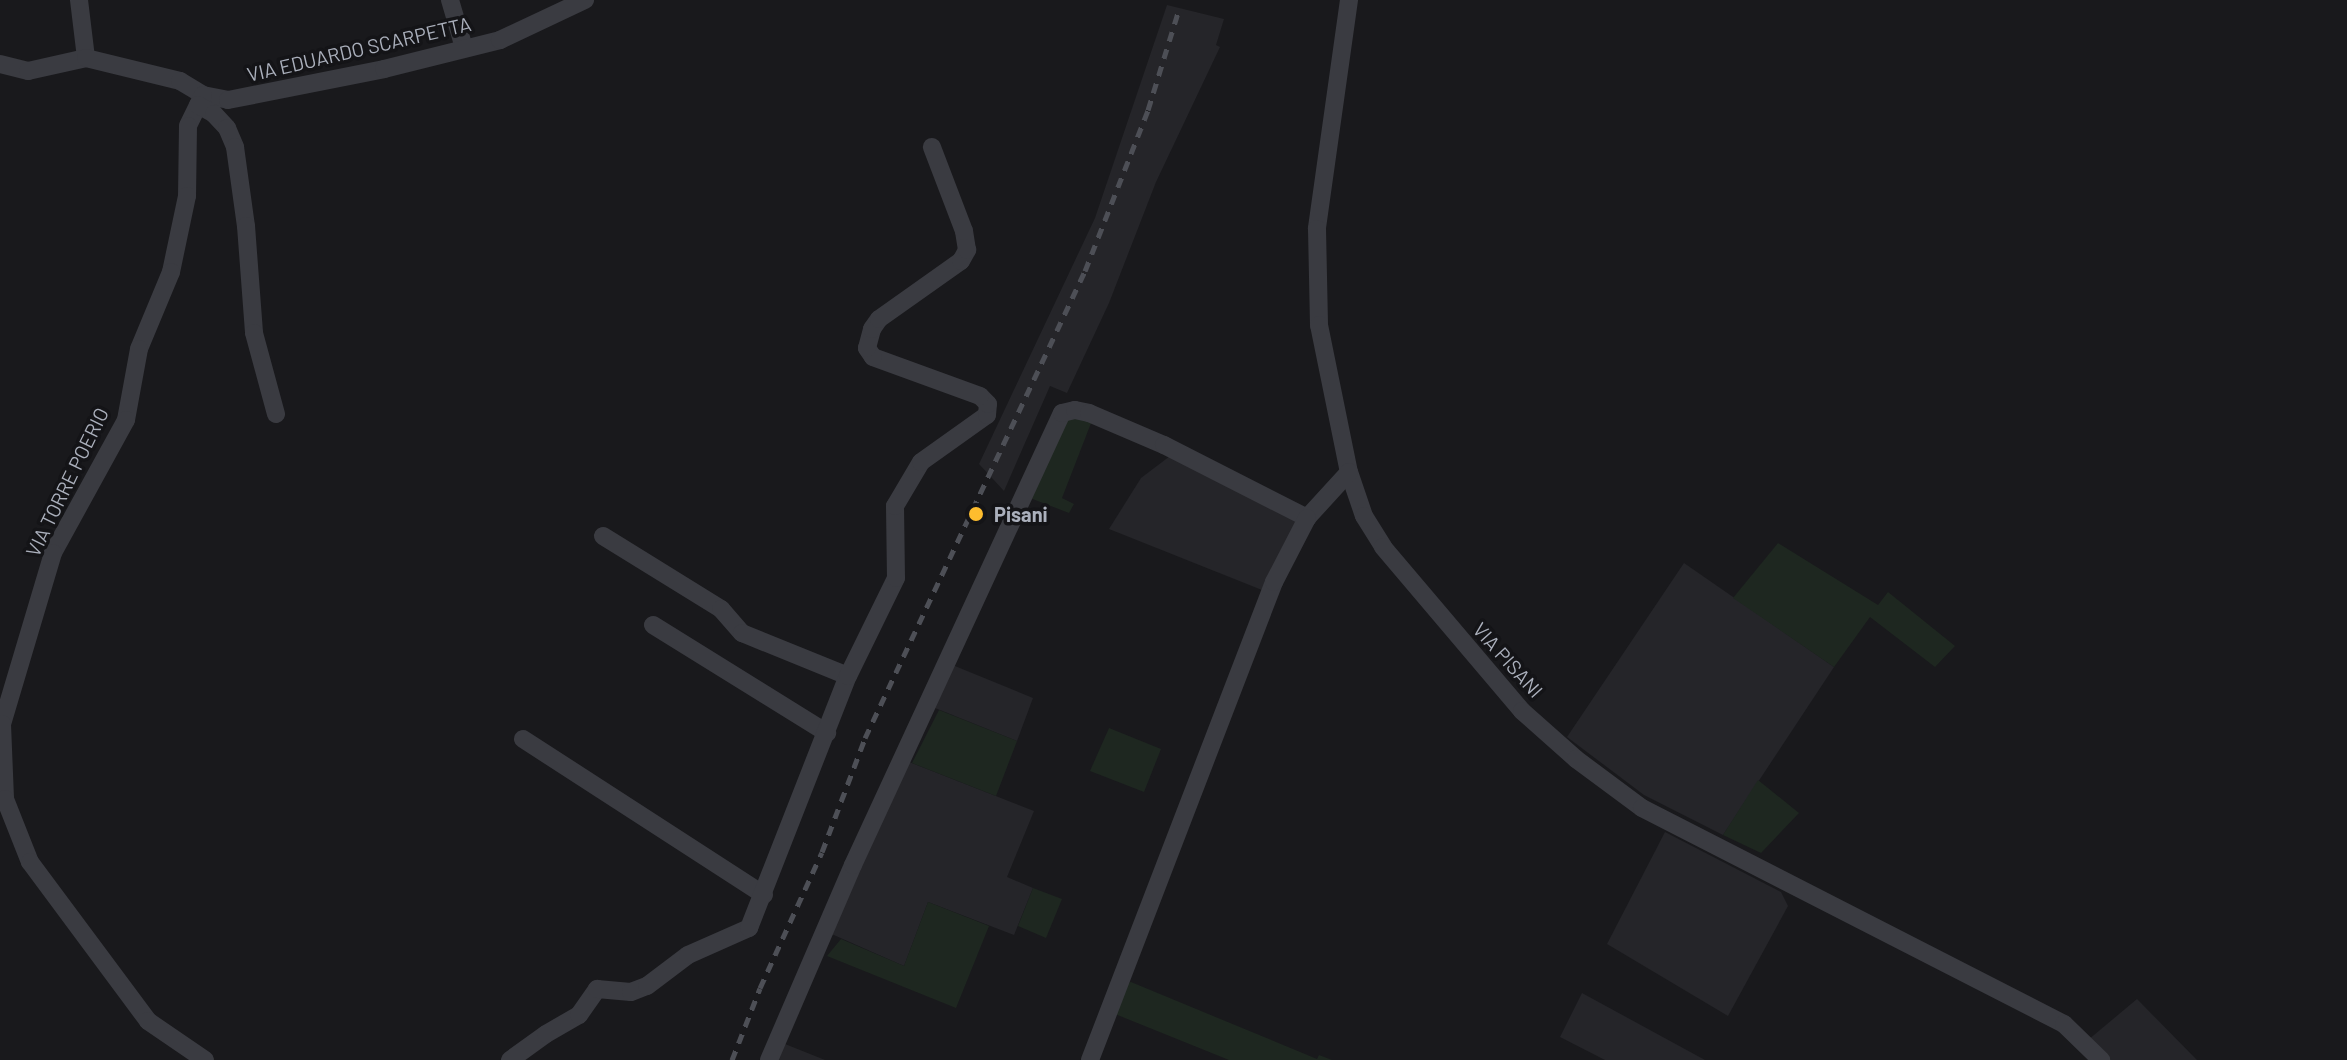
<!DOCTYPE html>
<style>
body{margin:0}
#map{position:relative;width:2347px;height:1060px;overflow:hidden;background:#19191c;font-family:Barlow,sans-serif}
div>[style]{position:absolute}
.built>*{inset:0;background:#252529}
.green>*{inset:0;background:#1e2720}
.minor>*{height:18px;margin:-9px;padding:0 9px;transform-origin:9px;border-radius:9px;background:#3a3b41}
.rail>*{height:5px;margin-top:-2.5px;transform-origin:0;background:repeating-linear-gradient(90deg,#4d4f56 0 10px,transparent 0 18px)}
.dots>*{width:22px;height:22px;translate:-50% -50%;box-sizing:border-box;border:4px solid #141417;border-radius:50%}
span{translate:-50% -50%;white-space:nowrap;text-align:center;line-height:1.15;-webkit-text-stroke:7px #141417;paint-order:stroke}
.street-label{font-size:20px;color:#abb0bc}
.poi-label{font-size:20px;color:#abb0bc;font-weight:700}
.left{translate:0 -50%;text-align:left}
</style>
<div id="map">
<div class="built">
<div style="clip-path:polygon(1167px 5px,1224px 19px,1216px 45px,1220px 47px,1156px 182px,1109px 303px,1067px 393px,1050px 386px,1004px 491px,979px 464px,1095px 218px)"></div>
<div style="clip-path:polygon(1174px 453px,1302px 519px,1267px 592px,1109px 529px,1141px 478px)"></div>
<div style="clip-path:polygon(1684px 563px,1834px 667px,1723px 835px,1644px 795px,1567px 737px)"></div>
<div style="clip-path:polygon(950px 664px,1033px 698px,1017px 741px,930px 706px)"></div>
<div style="clip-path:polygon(894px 756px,1034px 811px,1007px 877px,1033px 888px,1014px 935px,928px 902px,904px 966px,818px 928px)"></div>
<div style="clip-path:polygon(1665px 832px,1781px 892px,1788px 906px,1728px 1016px,1607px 944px)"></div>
<div style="clip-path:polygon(1582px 993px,1705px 1060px,1605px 1060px,1560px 1037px)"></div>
<div style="clip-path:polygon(2137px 999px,2197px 1060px,2107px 1060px,2088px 1040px)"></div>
<div style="clip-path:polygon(780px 1042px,825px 1060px,773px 1060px)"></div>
</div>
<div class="green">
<div style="clip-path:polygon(1093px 418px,1062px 498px,1074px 504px,1069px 513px,1030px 498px,1061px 419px)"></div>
<div style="clip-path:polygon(1778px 543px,1878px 605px,1888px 592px,1955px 646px,1935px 667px,1870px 617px,1834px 667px,1733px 598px)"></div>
<div style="clip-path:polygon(939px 710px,1017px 741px,996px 796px,912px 763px)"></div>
<div style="clip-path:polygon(1109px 728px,1161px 749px,1144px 792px,1090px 771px)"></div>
<div style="clip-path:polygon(1758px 780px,1799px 813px,1761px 853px,1723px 835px)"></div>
<div style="clip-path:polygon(1033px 888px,1062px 899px,1046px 938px,1018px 926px)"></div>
<div style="clip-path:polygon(928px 902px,989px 926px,956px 1008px,827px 956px,841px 939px,904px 966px)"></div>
<div style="clip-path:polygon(1131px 982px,1317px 1059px,1319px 1055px,1332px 1060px,1229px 1060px,1115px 1014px,1126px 984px)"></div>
</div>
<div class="minor">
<div style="left:79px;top:0;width:58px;rotate:83.1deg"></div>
<div style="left:450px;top:0;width:50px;rotate:73.7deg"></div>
<div style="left:1349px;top:0;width:231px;rotate:98deg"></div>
<div style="left:1317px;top:229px;width:96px;rotate:88.8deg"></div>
<div style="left:1319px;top:325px;width:150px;rotate:78.5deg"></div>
<div style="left:1349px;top:472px;width:46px;rotate:71.2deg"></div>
<div style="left:1364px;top:516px;width:36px;rotate:58deg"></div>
<div style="left:1383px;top:547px;width:215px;rotate:49.7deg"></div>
<div style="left:1522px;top:711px;width:72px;rotate:41.6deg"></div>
<div style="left:1576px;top:759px;width:82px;rotate:36.6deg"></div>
<div style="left:1642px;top:808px;width:474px;rotate:27.1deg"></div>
<div style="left:2064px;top:1024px;width:52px;rotate:44.2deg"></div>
<div style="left:0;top:64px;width:29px;rotate:14deg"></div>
<div style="left:28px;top:71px;width:59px;rotate:-12.6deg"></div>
<div style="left:86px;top:58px;width:97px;rotate:13.7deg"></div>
<div style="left:180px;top:81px;width:27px;rotate:31deg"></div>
<div style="left:203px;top:95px;width:25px;rotate:11deg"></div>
<div style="left:228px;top:100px;width:159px;rotate:-11.2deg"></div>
<div style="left:384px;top:69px;width:120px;rotate:-14deg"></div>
<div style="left:500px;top:40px;width:94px;rotate:-25.2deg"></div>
<div style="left:203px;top:95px;width:34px;rotate:116deg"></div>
<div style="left:188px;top:126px;width:70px;rotate:90.8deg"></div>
<div style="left:187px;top:196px;width:78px;rotate:101.9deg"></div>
<div style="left:171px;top:272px;width:83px;rotate:112.6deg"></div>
<div style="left:139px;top:349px;width:72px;rotate:100.4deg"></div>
<div style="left:126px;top:420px;width:152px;rotate:118.8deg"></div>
<div style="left:53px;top:553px;width:178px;rotate:106.6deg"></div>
<div style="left:2px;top:724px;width:75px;rotate:87.7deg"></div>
<div style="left:5px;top:799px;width:68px;rotate:68.4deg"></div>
<div style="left:30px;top:862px;width:198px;rotate:53.4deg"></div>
<div style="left:148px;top:1021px;width:69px;rotate:34.4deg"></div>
<div style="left:198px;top:105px;width:18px;rotate:29deg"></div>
<div style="left:214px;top:114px;width:19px;rotate:47deg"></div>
<div style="left:227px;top:128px;width:21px;rotate:67deg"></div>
<div style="left:235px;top:147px;width:80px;rotate:82.1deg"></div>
<div style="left:246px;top:226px;width:107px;rotate:85.7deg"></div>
<div style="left:254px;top:333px;width:84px;rotate:74.8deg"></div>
<div style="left:603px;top:536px;width:139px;rotate:31.7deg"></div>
<div style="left:721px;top:609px;width:32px;rotate:49deg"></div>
<div style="left:742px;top:633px;width:114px;rotate:22.1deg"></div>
<div style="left:653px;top:625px;width:205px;rotate:31.8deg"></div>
<div style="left:523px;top:739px;width:287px;rotate:32.9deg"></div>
<div style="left:510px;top:1060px;width:44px;rotate:-35.8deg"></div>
<div style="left:546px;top:1034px;width:38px;rotate:-30deg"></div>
<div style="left:579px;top:1015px;width:32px;rotate:-55deg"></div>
<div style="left:597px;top:989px;width:34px;rotate:5deg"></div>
<div style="left:631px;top:992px;width:17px;rotate:-21deg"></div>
<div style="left:647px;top:986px;width:51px;rotate:-37.1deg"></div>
<div style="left:688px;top:955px;width:67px;rotate:-23.9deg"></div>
<div style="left:749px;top:928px;width:271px;rotate:-68.6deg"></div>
<div style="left:848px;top:676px;width:109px;rotate:-63.9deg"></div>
<div style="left:896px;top:578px;width:72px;rotate:-90.8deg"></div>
<div style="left:895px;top:506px;width:51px;rotate:-59.4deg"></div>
<div style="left:921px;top:462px;width:81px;rotate:-35.5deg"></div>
<div style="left:987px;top:415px;width:11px;rotate:-85deg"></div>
<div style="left:988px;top:404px;width:11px;rotate:-135deg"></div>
<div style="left:980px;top:396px;width:114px;rotate:-160deg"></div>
<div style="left:873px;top:357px;width:11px;rotate:-124deg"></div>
<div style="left:867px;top:348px;width:20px;rotate:-75deg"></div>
<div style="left:872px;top:329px;width:12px;rotate:-55deg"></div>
<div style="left:879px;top:319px;width:100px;rotate:-35.3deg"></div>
<div style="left:961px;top:261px;width:13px;rotate:-61deg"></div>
<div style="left:967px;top:250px;width:19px;rotate:-99deg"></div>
<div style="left:964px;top:231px;width:90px;rotate:-110.9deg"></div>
<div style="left:769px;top:1060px;width:212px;rotate:-66.7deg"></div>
<div style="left:853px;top:865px;width:498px;rotate:-65.2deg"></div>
<div style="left:1062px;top:413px;width:13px;rotate:-13deg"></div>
<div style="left:1075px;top:410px;width:14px;rotate:12deg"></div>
<div style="left:1089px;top:413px;width:82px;rotate:23.1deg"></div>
<div style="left:1164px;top:445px;width:161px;rotate:27deg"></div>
<div style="left:1307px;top:518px;width:62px;rotate:-47.6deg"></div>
<div style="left:1090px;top:1060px;width:512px;rotate:-68.95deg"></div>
<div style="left:1274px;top:582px;width:72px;rotate:-62.7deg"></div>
</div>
<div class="rail">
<div style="left:732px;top:1060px;width:77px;rotate:-68.7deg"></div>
<div style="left:760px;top:988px;width:149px;rotate:-65.5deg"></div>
<div style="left:822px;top:852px;width:122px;rotate:-69.3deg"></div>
<div style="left:865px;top:738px;width:516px;rotate:-64.78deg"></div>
<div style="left:1085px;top:271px;width:173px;rotate:-68.6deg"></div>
<div style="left:1148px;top:110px;width:106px;rotate:-72.9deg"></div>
</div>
<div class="dots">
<div style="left:976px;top:514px;background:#febd2e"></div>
</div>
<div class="street-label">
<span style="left:359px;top:49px;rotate:-13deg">VIA EDUARDO SCARPETTA</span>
<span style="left:67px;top:482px;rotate:-64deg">VIA TORRE POERIO</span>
<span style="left:1508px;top:660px;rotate:48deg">VIA PISANI</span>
</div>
<div class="poi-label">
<span class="left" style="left:994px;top:514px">Pisani</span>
</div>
</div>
